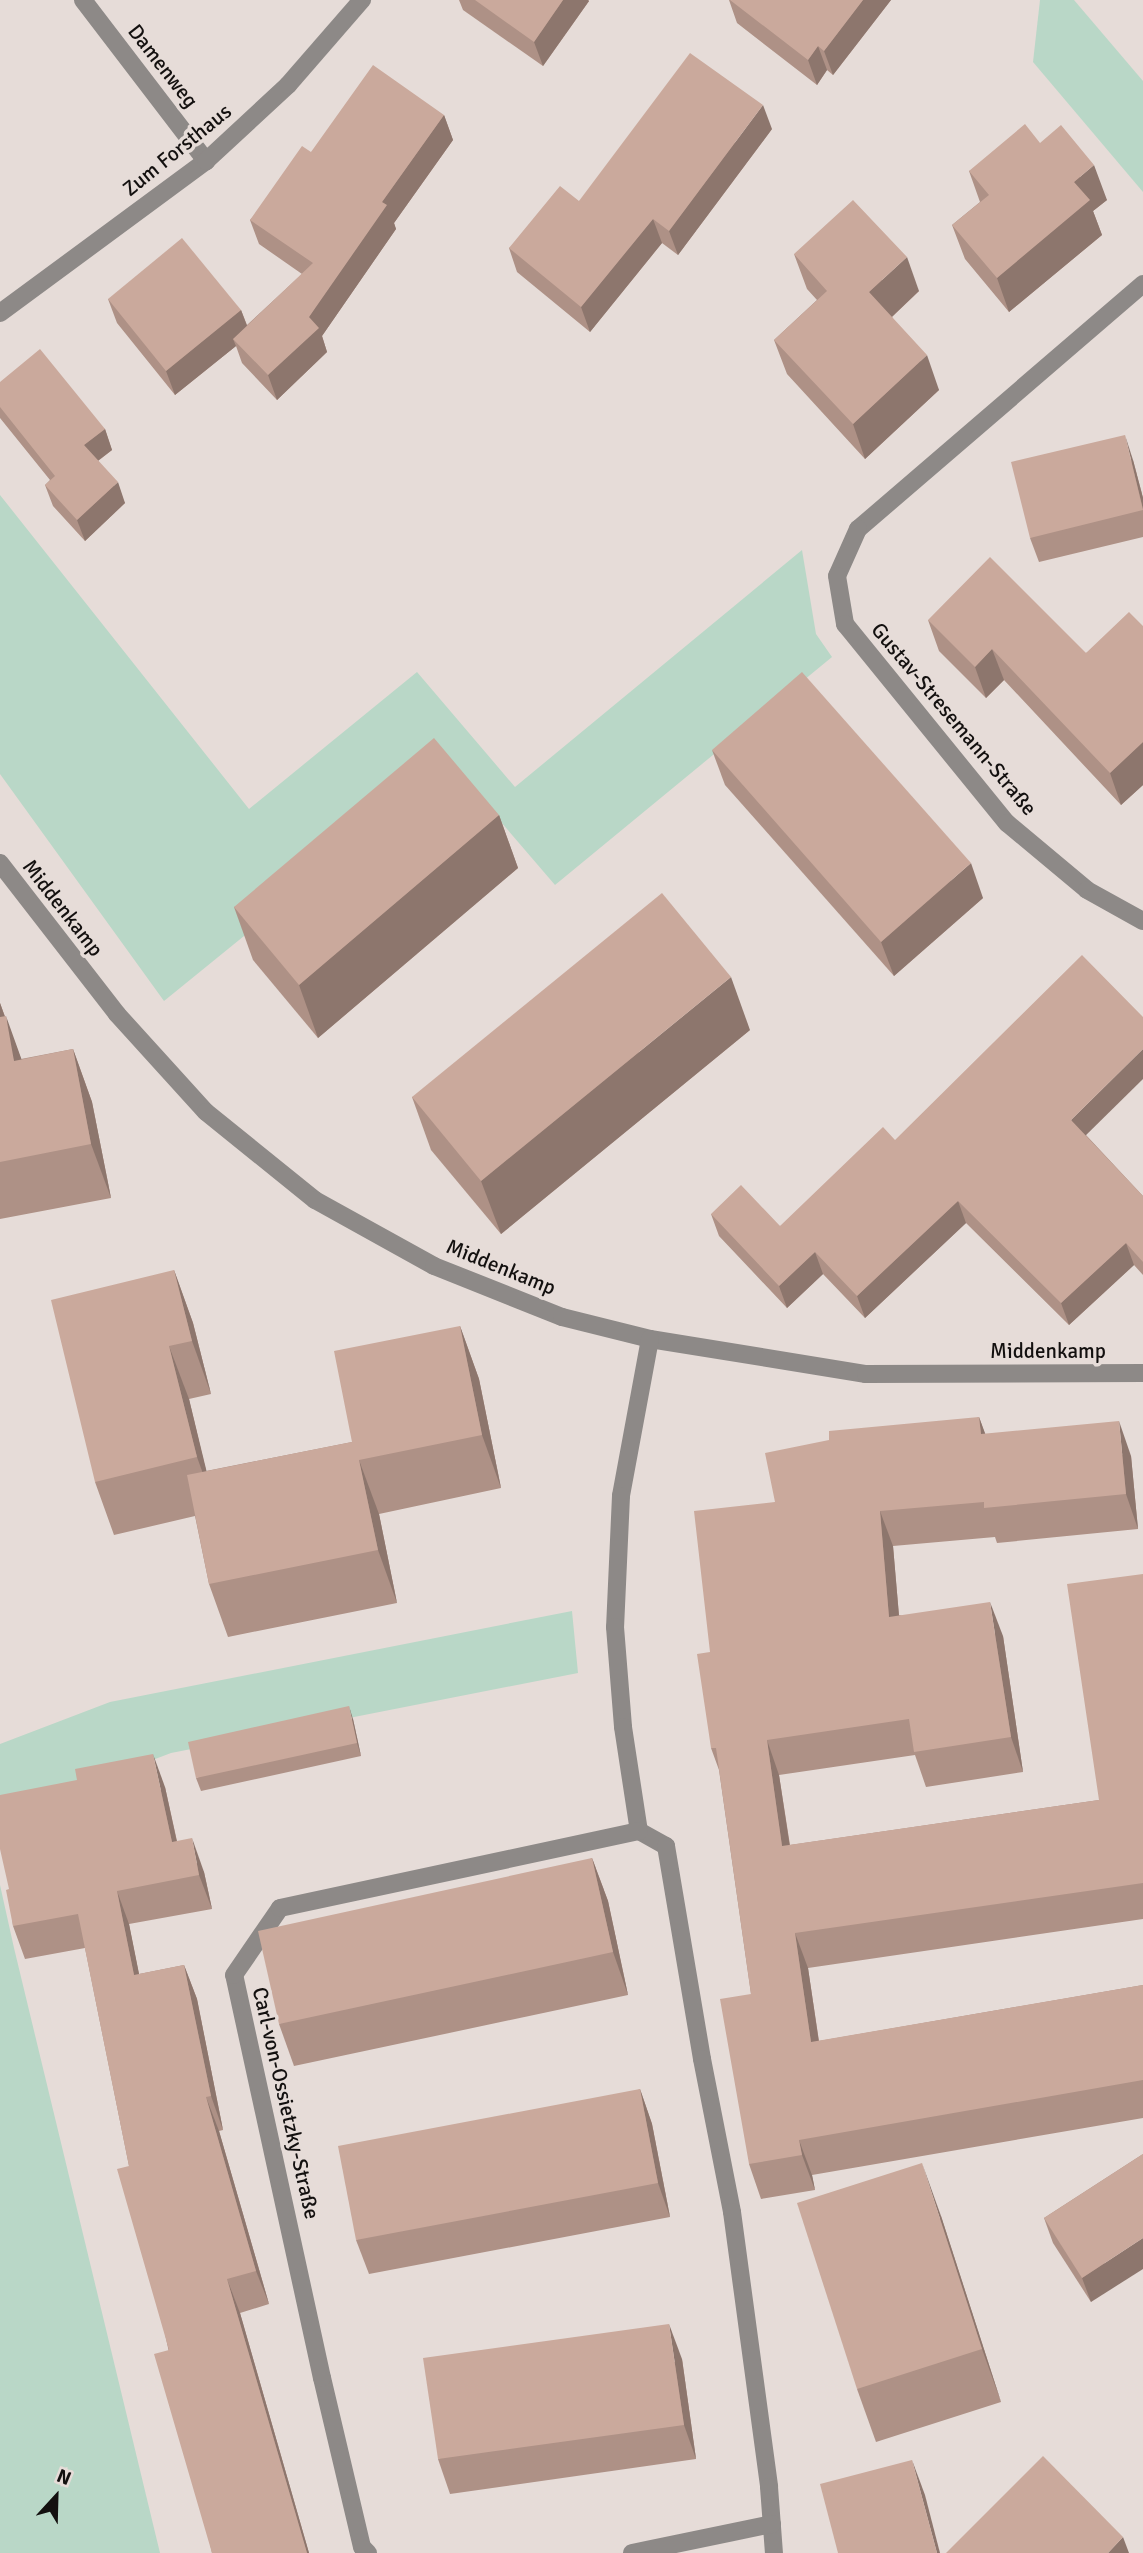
<!DOCTYPE html>
<meta charset="utf-8">
<style>
body{margin:0}
#map{position:relative;width:1143px;height:2553px;overflow:hidden;background:#e6dcd8;font-family:Signika,sans-serif}
div>[style]{position:absolute}
.green>*{inset:0;background:#b9d7c7}
.minor>*{height:18px;margin:-9px;padding:0 9px;transform-origin:9px;border-radius:9px;background:#8d8987}
.wall>*{inset:0;background:#ae9186}
.shaded-wall>*{inset:0;background:#8d766d}
.building>*{inset:0;background:#caa99c}
span{translate:-50% -50%;white-space:nowrap;text-align:center;line-height:1.15;-webkit-text-stroke:7px #e6dcd8;paint-order:stroke}
.street-label{font-size:21px;color:#13100f}
.north{position:absolute;left:21px;top:2462px;width:70px;height:70px;-webkit-text-stroke:5px #e6dcd8;paint-order:stroke;rotate:22deg;font-size:19px;font-weight:700;line-height:28px;text-align:center;color:#13100f}
.north::after{content:'';display:block;margin:auto;width:24px;height:32px;background:#13100f;clip-path:polygon(50% 0,100% 100%,50% 72%,0 100%)}
</style>
<div id="map">
<div class="green">
<div style="clip-path:polygon(1040px 0,1074px 0,1143px 81px,1143px 192px,1033px 62px)"></div>
<div style="clip-path:polygon(0 495px,249px 809px,417px 672px,515px 787px,802px 550px,816px 634px,832px 657px,555px 885px,453px 766px,164px 1001px,0 774px)"></div>
<div style="clip-path:polygon(572px 1611px,578px 1673px,171px 1753px,0 1818px,0 1744px,110px 1702px)"></div>
<div style="clip-path:polygon(0 1885px,14px 1948px,160px 2553px,0 2553px)"></div>
</div>
<div class="minor">
<div style="left:83px;top:0;width:203px;rotate:52.6deg"></div>
<div style="left:1143px;top:284px;width:376px;rotate:139.3deg"></div>
<div style="left:858px;top:529px;width:51px;rotate:114.1deg"></div>
<div style="left:837px;top:576px;width:49px;rotate:80.5deg"></div>
<div style="left:845px;top:624px;width:257px;rotate:50.9deg"></div>
<div style="left:1007px;top:823px;width:104px;rotate:39.9deg"></div>
<div style="left:1087px;top:890px;width:64px;rotate:29deg"></div>
<div style="left:0;top:313px;width:256px;rotate:-36.4deg"></div>
<div style="left:206px;top:161px;width:112px;rotate:-42.8deg"></div>
<div style="left:288px;top:85px;width:113px;rotate:-49deg"></div>
<div style="left:0;top:863px;width:191px;rotate:52.2deg"></div>
<div style="left:117px;top:1014px;width:132px;rotate:47.8deg"></div>
<div style="left:206px;top:1112px;width:140px;rotate:38.9deg"></div>
<div style="left:315px;top:1200px;width:136px;rotate:29deg"></div>
<div style="left:434px;top:1266px;width:138px;rotate:21.7deg"></div>
<div style="left:562px;top:1317px;width:91px;rotate:14deg"></div>
<div style="left:650px;top:1339px;width:219px;rotate:9.2deg"></div>
<div style="left:866px;top:1374px;width:277px;rotate:-0.2deg"></div>
<div style="left:650px;top:1339px;width:160px;rotate:100.5deg"></div>
<div style="left:621px;top:1496px;width:131px;rotate:92.6deg"></div>
<div style="left:615px;top:1627px;width:100px;rotate:85.4deg"></div>
<div style="left:623px;top:1727px;width:105px;rotate:81.3deg"></div>
<div style="left:639px;top:1831px;width:31px;rotate:29deg"></div>
<div style="left:666px;top:1846px;width:216px;rotate:80.4deg"></div>
<div style="left:702px;top:2059px;width:156px;rotate:78.9deg"></div>
<div style="left:732px;top:2212px;width:277px;rotate:82.3deg"></div>
<div style="left:769px;top:2487px;width:66px;rotate:85.7deg"></div>
<div style="left:368px;top:2553px;width:8px;rotate:-135deg"></div>
<div style="left:362px;top:2547px;width:174px;rotate:-103.3deg"></div>
<div style="left:322px;top:2378px;width:412px;rotate:-102.3deg"></div>
<div style="left:234px;top:1975px;width:81px;rotate:-55.5deg"></div>
<div style="left:280px;top:1908px;width:367px;rotate:-12.1deg"></div>
<div style="left:632px;top:2553px;width:143px;rotate:-11.7deg"></div>
</div>
<div class="wall">
<div style="clip-path:polygon(459px 0,588px 0,589px 1px,543px 66px,463px 10px)"></div>
<div style="clip-path:polygon(729px 0,891px 0,833px 75px,827px 70px,817px 85px,737px 23px)"></div>
<div style="clip-path:polygon(444px 115px,453px 140px,394px 223px,396px 229px,322px 336px,327px 352px,277px 400px,242px 363px,236px 346px,175px 395px,117px 323px,108px 299px,241px 310px,247px 325px,302px 274px,259px 244px,250px 220px,311px 152px)"></div>
<div style="clip-path:polygon(772px 129px,678px 255px,662px 243px,590px 332px,517px 272px,509px 248px,579px 201px)"></div>
<div style="clip-path:polygon(1040px 143px,1107px 200px,1093px 211px,1102px 235px,1009px 312px,965px 259px,952px 225px,980px 202px,969px 171px)"></div>
<div style="clip-path:polygon(794px 254px,919px 291px,892px 317px,939px 390px,865px 459px,787px 374px,774px 340px,817px 300px,807px 289px)"></div>
<div style="clip-path:polygon(0 382px,105px 429px,112px 450px,98px 461px,125px 503px,85px 541px,53px 506px,45px 485px,50px 480px,0 418px)"></div>
<div style="clip-path:polygon(1133px 460px,1143px 498px,1143px 537px,1039px 562px,1030px 538px)"></div>
<div style="clip-path:polygon(928px 620px,1086px 653px,1143px 626px,1143px 785px,1121px 805px,1004px 680px,986px 698px,939px 651px)"></div>
<div style="clip-path:polygon(712px 750px,983px 898px,894px 976px,725px 785px)"></div>
<div style="clip-path:polygon(499px 815px,518px 868px,318px 1038px,253px 960px,234px 907px)"></div>
<div style="clip-path:polygon(0 1003px,21px 1059px,73px 1049px,92px 1102px,111px 1198px,0 1219px)"></div>
<div style="clip-path:polygon(750px 1030px,501px 1234px,431px 1150px,412px 1097px)"></div>
<div style="clip-path:polygon(1086px 1135px,1143px 1196px,1143px 1275px,1134px 1265px,1069px 1325px,966px 1223px,865px 1318px,823px 1274px,787px 1308px,719px 1236px,711px 1214px,780px 1226px)"></div>
<div style="clip-path:polygon(174px 1270px,193px 1323px,211px 1394px,189px 1399px,206px 1471px,352px 1442px,460px 1326px,479px 1379px,501px 1488px,379px 1514px,397px 1603px,228px 1637px,209px 1584px,195px 1516px,114px 1535px,95px 1482px)"></div>
<div style="clip-path:polygon(979px 1417px,985px 1434px,1131px 1456px,1138px 1529px,997px 1543px,995px 1537px,893px 1546px,899px 1615px,1003px 1636px,1023px 1772px,926px 1787px,915px 1755px,779px 1775px,790px 1845px,1099px 1800px,1143px 1574px,1143px 1919px,808px 1968px,819px 2041px,1143px 1985px,1143px 2118px,812px 2175px,815px 2190px,761px 2199px,749px 2164px,751px 1994px,719px 1770px,711px 1748px,710px 1652px,775px 1502px)"></div>
<div style="clip-path:polygon(353px 1719px,361px 1756px,201px 1791px,196px 1778px)"></div>
<div style="clip-path:polygon(165px 1787px,177px 1841px,204px 1872px,212px 1909px,129px 1924px,139px 1974px,184px 1965px,197px 1999px,223px 2130px,219px 2131px,269px 2304px,240px 2313px,309px 2553px,212px 2553px,129px 2166px,85px 1948px,25px 1959px,13px 1926px,9px 1889px)"></div>
<div style="clip-path:polygon(592px 1858px,608px 1901px,628px 1995px,294px 2066px,279px 2024px)"></div>
<div style="clip-path:polygon(640px 2089px,652px 2124px,670px 2217px,369px 2274px,356px 2240px)"></div>
<div style="clip-path:polygon(1143px 2154px,1091px 2302px,1053px 2243px,1044px 2218px)"></div>
<div style="clip-path:polygon(941px 2216px,1001px 2402px,876px 2442px,857px 2389px)"></div>
<div style="clip-path:polygon(682px 2359px,696px 2459px,450px 2494px,438px 2459px)"></div>
</div>
<div class="shaded-wall">
<div style="clip-path:polygon(563px 0,588px 0,589px 1px,543px 66px,534px 42px)"></div>
<div style="clip-path:polygon(863px 0,891px 0,833px 75px,824px 51px)"></div>
<div style="clip-path:polygon(818px 46px,827px 70px,817px 85px,808px 60px)"></div>
<div style="clip-path:polygon(763px 105px,772px 129px,678px 255px,669px 231px)"></div>
<div style="clip-path:polygon(444px 115px,453px 140px,394px 223px,396px 229px,322px 336px,327px 352px,277px 400px,268px 375px,309px 317px,382px 202px)"></div>
<div style="clip-path:polygon(1094px 165px,1107px 200px,1093px 211px,1102px 235px,1009px 312px,997px 278px,1074px 182px)"></div>
<div style="clip-path:polygon(653px 219px,662px 243px,590px 332px,581px 307px)"></div>
<div style="clip-path:polygon(907px 257px,919px 291px,881px 327px,869px 292px)"></div>
<div style="clip-path:polygon(241px 310px,250px 334px,233px 339px,236px 346px,175px 395px,166px 371px)"></div>
<div style="clip-path:polygon(927px 355px,939px 390px,865px 459px,853px 424px)"></div>
<div style="clip-path:polygon(105px 429px,112px 450px,91px 466px,84px 445px)"></div>
<div style="clip-path:polygon(1125px 435px,1133px 460px,1143px 498px,1143px 509px)"></div>
<div style="clip-path:polygon(118px 482px,125px 503px,85px 541px,77px 520px)"></div>
<div style="clip-path:polygon(992px 649px,1004px 680px,986px 698px,975px 667px)"></div>
<div style="clip-path:polygon(1143px 742px,1143px 785px,1121px 805px,1110px 773px)"></div>
<div style="clip-path:polygon(499px 815px,518px 868px,318px 1038px,299px 985px)"></div>
<div style="clip-path:polygon(971px 863px,983px 898px,894px 976px,881px 942px)"></div>
<div style="clip-path:polygon(731px 977px,750px 1030px,501px 1234px,481px 1181px)"></div>
<div style="clip-path:polygon(0 1003px,7px 1023px,6px 1016px,25px 1069px,14px 1061px,0 1019px)"></div>
<div style="clip-path:polygon(73px 1049px,92px 1102px,111px 1198px,91px 1144px)"></div>
<div style="clip-path:polygon(1143px 1049px,1143px 1079px,1079px 1142px,1071px 1120px)"></div>
<div style="clip-path:polygon(958px 1201px,966px 1223px,865px 1318px,857px 1296px)"></div>
<div style="clip-path:polygon(1126px 1243px,1134px 1265px,1069px 1325px,1061px 1303px)"></div>
<div style="clip-path:polygon(815px 1252px,823px 1274px,787px 1308px,779px 1286px)"></div>
<div style="clip-path:polygon(174px 1270px,193px 1323px,211px 1394px,192px 1341px)"></div>
<div style="clip-path:polygon(460px 1326px,479px 1379px,501px 1488px,482px 1435px)"></div>
<div style="clip-path:polygon(169px 1346px,189px 1399px,216px 1510px,197px 1457px)"></div>
<div style="clip-path:polygon(979px 1417px,992px 1452px,981px 1434px)"></div>
<div style="clip-path:polygon(1119px 1421px,1131px 1456px,1138px 1529px,1126px 1494px)"></div>
<div style="clip-path:polygon(359px 1460px,379px 1514px,397px 1603px,378px 1550px)"></div>
<div style="clip-path:polygon(880px 1511px,893px 1546px,902px 1652px,889px 1617px)"></div>
<div style="clip-path:polygon(990px 1602px,1003px 1636px,1023px 1772px,1011px 1737px)"></div>
<div style="clip-path:polygon(349px 1706px,353px 1719px,361px 1756px,357px 1743px)"></div>
<div style="clip-path:polygon(767px 1740px,779px 1775px,795px 1881px,782px 1846px)"></div>
<div style="clip-path:polygon(153px 1754px,165px 1787px,184px 1875px,172px 1842px)"></div>
<div style="clip-path:polygon(192px 1838px,204px 1872px,212px 1909px,199px 1875px)"></div>
<div style="clip-path:polygon(592px 1858px,608px 1901px,628px 1995px,613px 1952px)"></div>
<div style="clip-path:polygon(117px 1891px,129px 1924px,146px 2009px,134px 1975px)"></div>
<div style="clip-path:polygon(795px 1933px,808px 1968px,824px 2077px,811px 2042px)"></div>
<div style="clip-path:polygon(184px 1965px,197px 1999px,223px 2130px,211px 2096px)"></div>
<div style="clip-path:polygon(640px 2089px,652px 2124px,670px 2217px,658px 2183px)"></div>
<div style="clip-path:polygon(206px 2097px,219px 2131px,269px 2304px,256px 2271px)"></div>
<div style="clip-path:polygon(799px 2140px,812px 2175px,815px 2190px,802px 2155px)"></div>
<div style="clip-path:polygon(922px 2163px,941px 2216px,1001px 2402px,982px 2349px)"></div>
<div style="clip-path:polygon(1143px 2238px,1143px 2269px,1091px 2302px,1082px 2278px)"></div>
<div style="clip-path:polygon(227px 2279px,240px 2313px,309px 2553px,307px 2553px)"></div>
<div style="clip-path:polygon(669px 2324px,682px 2359px,696px 2459px,684px 2425px)"></div>
<div style="clip-path:polygon(912px 2460px,925px 2495px,940px 2553px,937px 2553px)"></div>
<div style="clip-path:polygon(1123px 2537px,1129px 2553px,1108px 2553px)"></div>
</div>
<div class="building">
<div style="clip-path:polygon(475px 0,563px 0,534px 42px)"></div>
<div style="clip-path:polygon(730px 0,863px 0,824px 51px,818px 46px,808px 60px)"></div>
<div style="clip-path:polygon(690px 53px,763px 105px,669px 231px,653px 219px,581px 307px,509px 248px,560px 186px,579px 201px)"></div>
<div style="clip-path:polygon(373px 65px,444px 115px,382px 202px,387px 205px,309px 317px,319px 328px,268px 375px,233px 339px,313px 263px,250px 220px,302px 146px,311px 152px)"></div>
<div style="clip-path:polygon(1025px 124px,1040px 143px,1061px 125px,1094px 165px,1074px 182px,1090px 200px,997px 278px,952px 225px,989px 195px,969px 171px)"></div>
<div style="clip-path:polygon(853px 200px,907px 257px,869px 292px,927px 355px,853px 424px,774px 340px,827px 291px,794px 254px)"></div>
<div style="clip-path:polygon(182px 238px,241px 310px,166px 371px,108px 299px)"></div>
<div style="clip-path:polygon(40px 349px,105px 429px,84px 445px,118px 482px,77px 520px,45px 485px,55px 476px,0 407px,0 382px)"></div>
<div style="clip-path:polygon(1125px 435px,1143px 510px,1030px 538px,1011px 462px)"></div>
<div style="clip-path:polygon(990px 557px,1086px 653px,1129px 612px,1143px 626px,1143px 742px,1110px 773px,992px 649px,975px 667px,928px 620px)"></div>
<div style="clip-path:polygon(802px 672px,971px 863px,881px 942px,712px 750px)"></div>
<div style="clip-path:polygon(434px 738px,499px 815px,299px 985px,234px 907px)"></div>
<div style="clip-path:polygon(662px 893px,731px 977px,481px 1181px,412px 1097px)"></div>
<div style="clip-path:polygon(1082px 955px,1143px 1017px,1143px 1049px,1071px 1120px,1143px 1196px,1143px 1262px,1126px 1243px,1061px 1303px,958px 1201px,857px 1296px,815px 1252px,779px 1286px,711px 1214px,741px 1185px,780px 1226px,883px 1127px,895px 1140px)"></div>
<div style="clip-path:polygon(6px 1016px,14px 1061px,73px 1049px,91px 1144px,0 1162px,0 1017px)"></div>
<div style="clip-path:polygon(174px 1270px,192px 1341px,169px 1346px,197px 1457px,95px 1482px,51px 1300px)"></div>
<div style="clip-path:polygon(460px 1326px,482px 1435px,359px 1460px,378px 1550px,209px 1584px,187px 1475px,352px 1442px,334px 1351px)"></div>
<div style="clip-path:polygon(979px 1417px,981px 1434px,1119px 1421px,1126px 1494px,984px 1508px,984px 1502px,880px 1511px,889px 1617px,990px 1602px,1011px 1737px,914px 1752px,909px 1719px,767px 1740px,782px 1846px,1099px 1800px,1067px 1584px,1143px 1574px,1143px 1883px,795px 1933px,811px 2042px,1143px 1985px,1143px 2080px,799px 2140px,802px 2155px,749px 2164px,720px 1999px,751px 1994px,716px 1748px,711px 1748px,697px 1654px,710px 1652px,694px 1511px,775px 1502px,765px 1453px,829px 1440px,829px 1431px)"></div>
<div style="clip-path:polygon(349px 1706px,357px 1743px,196px 1778px,188px 1742px)"></div>
<div style="clip-path:polygon(153px 1754px,172px 1842px,192px 1838px,199px 1875px,117px 1891px,134px 1975px,184px 1965px,211px 2096px,206px 2097px,256px 2271px,227px 2279px,307px 2553px,212px 2553px,154px 2354px,169px 2350px,117px 2169px,129px 2166px,78px 1914px,13px 1926px,6px 1890px,9px 1889px,0 1849px,0 1795px,77px 1780px,75px 1769px)"></div>
<div style="clip-path:polygon(592px 1858px,613px 1952px,279px 2024px,258px 1931px)"></div>
<div style="clip-path:polygon(640px 2089px,658px 2183px,356px 2240px,338px 2146px)"></div>
<div style="clip-path:polygon(1143px 2154px,1143px 2238px,1082px 2278px,1044px 2218px)"></div>
<div style="clip-path:polygon(922px 2163px,982px 2349px,857px 2389px,797px 2203px)"></div>
<div style="clip-path:polygon(669px 2324px,684px 2425px,438px 2459px,423px 2358px)"></div>
<div style="clip-path:polygon(1043px 2456px,1123px 2537px,1108px 2553px,946px 2553px)"></div>
<div style="clip-path:polygon(912px 2460px,937px 2553px,838px 2553px,820px 2484px)"></div>
</div>
<div class="street-label">
<span style="left:163px;top:66px;rotate:52deg">Damenweg</span>
<span style="left:177px;top:150px;rotate:-39deg">Zum Forsthaus</span>
<span style="left:954px;top:719px;rotate:50deg">Gustav-Stresemann-Straße</span>
<span style="left:63px;top:908px;rotate:52deg">Middenkamp</span>
<span style="left:501px;top:1267px;rotate:22deg">Middenkamp</span>
<span style="left:1048px;top:1351px">Middenkamp</span>
<span style="left:286px;top:2103px;rotate:77deg">Carl-von-Ossietzky-Straße</span>
</div>
<div class="north">N</div>
</div>
